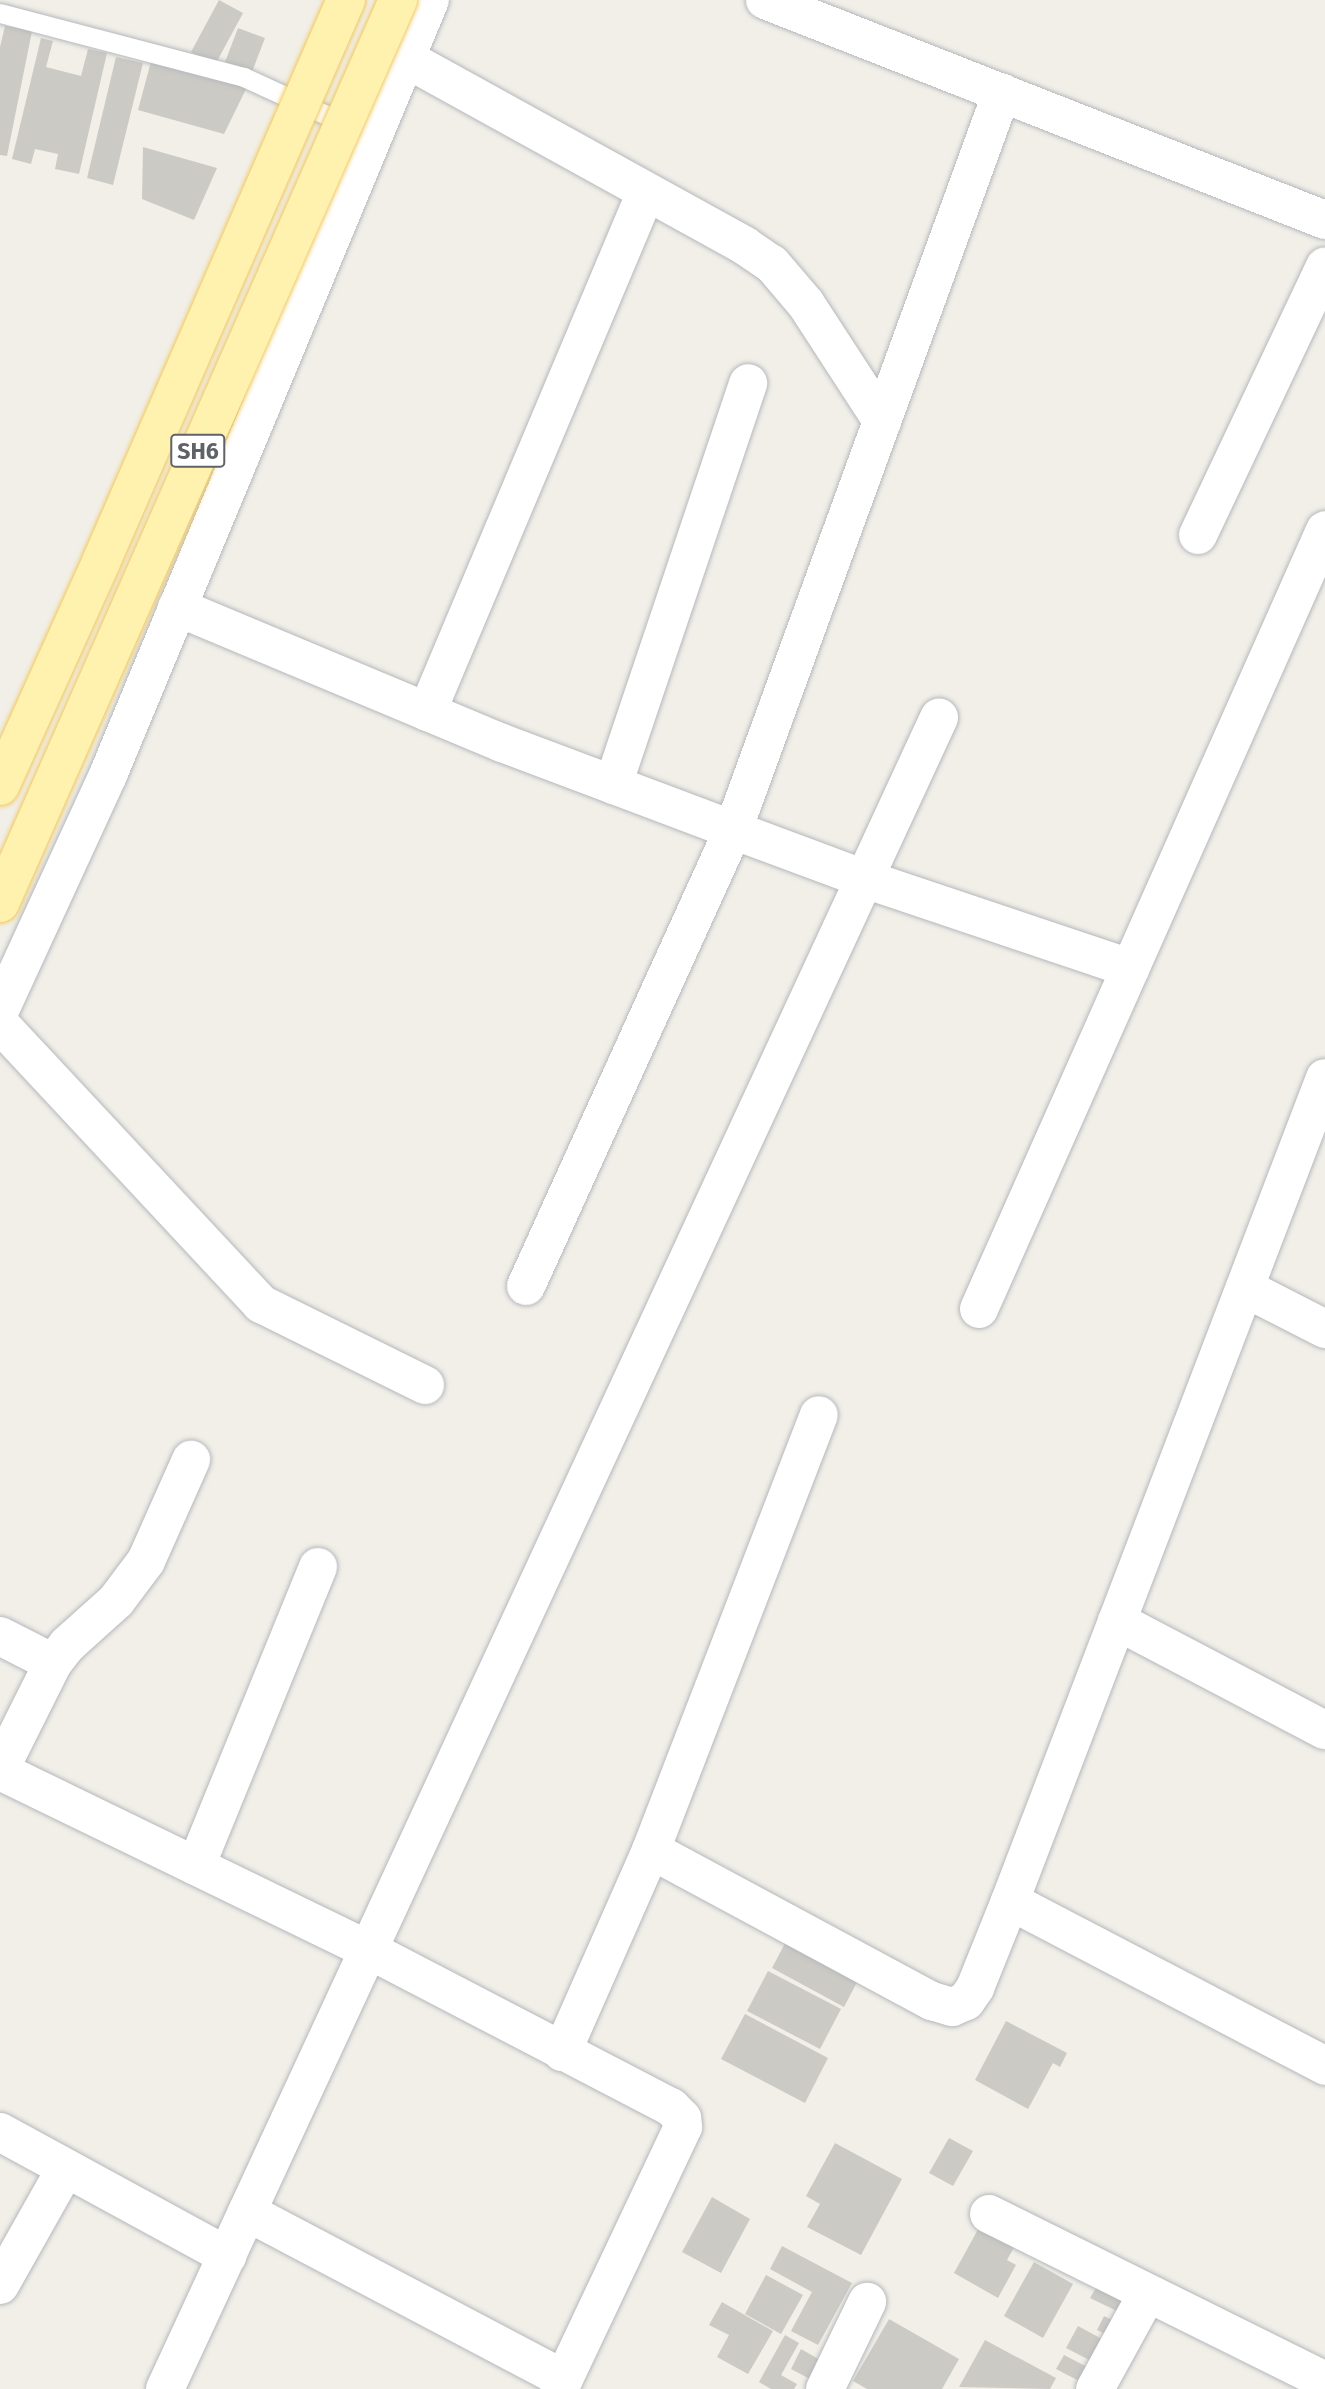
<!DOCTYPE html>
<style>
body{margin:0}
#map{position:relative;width:1325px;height:2389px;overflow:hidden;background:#f1efe8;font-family:"Fira Sans",sans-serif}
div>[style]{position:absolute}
.building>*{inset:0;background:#cccac5}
.roads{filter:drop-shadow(0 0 2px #b5b8bc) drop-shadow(0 0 2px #b5b8bc)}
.lane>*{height:19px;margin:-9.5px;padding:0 9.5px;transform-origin:9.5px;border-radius:9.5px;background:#fff}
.street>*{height:38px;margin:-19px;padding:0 19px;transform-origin:19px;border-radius:19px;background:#fff}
.secondary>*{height:38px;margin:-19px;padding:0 19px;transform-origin:19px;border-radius:19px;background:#fff}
.bridges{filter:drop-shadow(0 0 2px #f2c960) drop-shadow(0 0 2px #f2c960)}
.primary-bridge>*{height:38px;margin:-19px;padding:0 19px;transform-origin:19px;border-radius:19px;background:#fff2af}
span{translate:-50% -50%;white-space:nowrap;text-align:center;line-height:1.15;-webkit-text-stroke:5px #fff;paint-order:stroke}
.shield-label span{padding:2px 5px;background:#fff;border:2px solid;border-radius:5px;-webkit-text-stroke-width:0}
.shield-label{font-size:23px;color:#5f6368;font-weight:700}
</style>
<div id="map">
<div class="building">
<div style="clip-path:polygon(219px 0,243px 13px,215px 65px,191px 52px)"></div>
<div style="clip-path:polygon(5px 26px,32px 31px,7px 156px,0 155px,0 47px)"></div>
<div style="clip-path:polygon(238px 28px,265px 38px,252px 72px,225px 62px)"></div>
<div style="clip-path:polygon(41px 38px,53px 41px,46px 67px,81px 76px,88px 49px,107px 53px,79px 174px,55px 169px,58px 154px,35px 149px,31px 164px,12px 159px)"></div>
<div style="clip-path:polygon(116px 57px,143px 63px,113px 185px,87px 178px)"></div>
<div style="clip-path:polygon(152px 58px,249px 83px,224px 134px,138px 110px)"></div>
<div style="clip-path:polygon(143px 147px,217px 168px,194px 220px,142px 199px)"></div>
<div style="clip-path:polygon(793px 1928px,865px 1967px,844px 2007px,772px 1968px)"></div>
<div style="clip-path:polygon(768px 1971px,841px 2009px,820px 2049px,747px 2011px)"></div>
<div style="clip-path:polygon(745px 2014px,828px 2058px,805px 2103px,721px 2059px)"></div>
<div style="clip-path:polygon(1006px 2021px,1067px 2053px,1060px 2067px,1053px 2063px,1028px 2109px,975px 2080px)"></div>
<div style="clip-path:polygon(949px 2138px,973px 2151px,953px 2186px,929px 2173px)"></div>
<div style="clip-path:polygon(835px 2143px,902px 2179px,861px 2255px,807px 2227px,820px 2204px,806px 2196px)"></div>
<div style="clip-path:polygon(712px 2197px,750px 2219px,721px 2273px,682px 2252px)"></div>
<div style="clip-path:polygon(982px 2222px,1017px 2242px,1007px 2260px,1016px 2265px,998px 2298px,954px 2273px)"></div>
<div style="clip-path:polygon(782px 2246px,852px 2283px,818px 2345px,791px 2331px,812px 2292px,770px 2269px)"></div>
<div style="clip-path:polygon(1034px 2262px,1073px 2284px,1043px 2338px,1004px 2316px)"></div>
<div style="clip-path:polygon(766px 2275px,803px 2295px,781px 2334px,745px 2314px)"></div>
<div style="clip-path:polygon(1101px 2279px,1130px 2295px,1121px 2313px,1090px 2298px)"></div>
<div style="clip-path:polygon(722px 2302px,773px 2331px,748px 2374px,717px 2357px,729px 2335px,709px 2325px)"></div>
<div style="clip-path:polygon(1104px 2316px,1114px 2321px,1107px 2335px,1097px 2330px)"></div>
<div style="clip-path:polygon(889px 2319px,959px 2359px,942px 2389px,867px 2389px,853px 2381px)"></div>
<div style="clip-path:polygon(1078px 2326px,1111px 2344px,1099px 2365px,1066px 2348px)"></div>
<div style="clip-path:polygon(785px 2335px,799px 2343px,781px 2375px,797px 2384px,794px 2389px,771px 2389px,759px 2382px)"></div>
<div style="clip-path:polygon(985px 2340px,1056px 2378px,1050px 2389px,959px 2387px)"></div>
<div style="clip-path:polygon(801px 2349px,820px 2360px,810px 2379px,791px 2369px)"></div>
<div style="clip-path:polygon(1064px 2355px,1091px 2369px,1083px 2383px,1056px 2369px)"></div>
</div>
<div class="roads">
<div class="lane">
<div style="left:0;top:13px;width:252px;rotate:14.7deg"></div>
<div style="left:244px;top:77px;width:115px;rotate:24.8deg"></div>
</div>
<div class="street">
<div style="left:405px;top:58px;width:389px;rotate:28.9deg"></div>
<div style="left:745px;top:246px;width:32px;rotate:34deg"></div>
<div style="left:772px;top:264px;width:52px;rotate:49.6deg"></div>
<div style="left:806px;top:304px;width:140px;rotate:57deg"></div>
<div style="left:1198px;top:535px;width:297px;rotate:-64.7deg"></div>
<div style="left:177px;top:607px;width:352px;rotate:22.7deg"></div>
<div style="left:502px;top:743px;width:247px;rotate:20.6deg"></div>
<div style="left:733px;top:830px;width:141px;rotate:20.4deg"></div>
<div style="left:865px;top:879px;width:280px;rotate:18.6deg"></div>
<div style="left:427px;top:712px;width:564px;rotate:-67.16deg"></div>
<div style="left:613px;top:785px;width:424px;rotate:-71.4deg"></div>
<div style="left:0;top:1024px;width:383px;rotate:47deg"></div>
<div style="left:261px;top:1304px;width:183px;rotate:26.3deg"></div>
<div style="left:526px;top:1286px;width:501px;rotate:-65.58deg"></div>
<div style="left:733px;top:830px;width:785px;rotate:-69.97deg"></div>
<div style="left:1245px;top:1288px;width:90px;rotate:27.1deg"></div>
<div style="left:979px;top:1309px;width:852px;rotate:-66.05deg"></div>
<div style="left:1117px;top:1621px;width:235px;rotate:27.7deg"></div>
<div style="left:0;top:1636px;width:59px;rotate:27deg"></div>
<div style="left:0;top:1769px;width:119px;rotate:-63.4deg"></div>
<div style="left:53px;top:1663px;width:23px;rotate:-52deg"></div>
<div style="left:67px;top:1645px;width:66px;rotate:-41.9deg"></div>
<div style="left:116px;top:1601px;width:50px;rotate:-53.1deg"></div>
<div style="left:146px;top:1561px;width:111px;rotate:-66deg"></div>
<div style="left:0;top:1771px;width:410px;rotate:25.9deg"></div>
<div style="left:369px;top:1950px;width:340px;rotate:27.5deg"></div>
<div style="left:671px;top:2107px;width:16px;rotate:45deg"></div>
<div style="left:682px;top:2118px;width:9px;rotate:84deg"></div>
<div style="left:683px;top:2127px;width:290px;rotate:115.3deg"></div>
<div style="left:651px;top:1850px;width:319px;rotate:28.3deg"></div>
<div style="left:932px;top:2001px;width:21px;rotate:17deg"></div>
<div style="left:952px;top:2007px;width:15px;rotate:-23deg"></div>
<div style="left:966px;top:2001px;width:16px;rotate:-55deg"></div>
<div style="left:975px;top:1988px;width:94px;rotate:-68.1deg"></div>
<div style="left:1010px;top:1901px;width:881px;rotate:-69.06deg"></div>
<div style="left:196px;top:1866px;width:323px;rotate:-67.8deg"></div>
<div style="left:1010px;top:1901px;width:356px;rotate:27.6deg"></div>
<div style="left:562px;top:2052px;width:221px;rotate:-66.2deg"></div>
<div style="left:651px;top:1850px;width:466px;rotate:-68.9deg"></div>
<div style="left:0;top:2132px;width:259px;rotate:28.6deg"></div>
<div style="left:247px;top:2212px;width:358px;rotate:27.8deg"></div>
<div style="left:989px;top:2214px;width:375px;rotate:26.4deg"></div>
<div style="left:0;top:2285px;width:134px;rotate:-60.6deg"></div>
<div style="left:165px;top:2389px;width:1842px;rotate:-65.15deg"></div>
<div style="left:825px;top:2389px;width:97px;rotate:-64.2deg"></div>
<div style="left:1095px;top:2389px;width:108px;rotate:-61.3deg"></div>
</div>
<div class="secondary">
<div style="left:765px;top:0;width:602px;rotate:21.45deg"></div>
<div style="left:0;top:1010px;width:259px;rotate:-65.3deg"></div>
<div style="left:108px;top:775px;width:839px;rotate:-67.44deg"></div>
</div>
</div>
<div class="bridges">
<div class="primary-bridge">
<div style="left:0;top:786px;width:246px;rotate:-65.7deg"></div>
<div style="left:101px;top:562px;width:613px;rotate:-66.45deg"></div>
<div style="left:0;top:903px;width:987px;rotate:-66.21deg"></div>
</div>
</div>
<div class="shield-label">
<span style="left:198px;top:451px">SH6</span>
</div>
</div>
